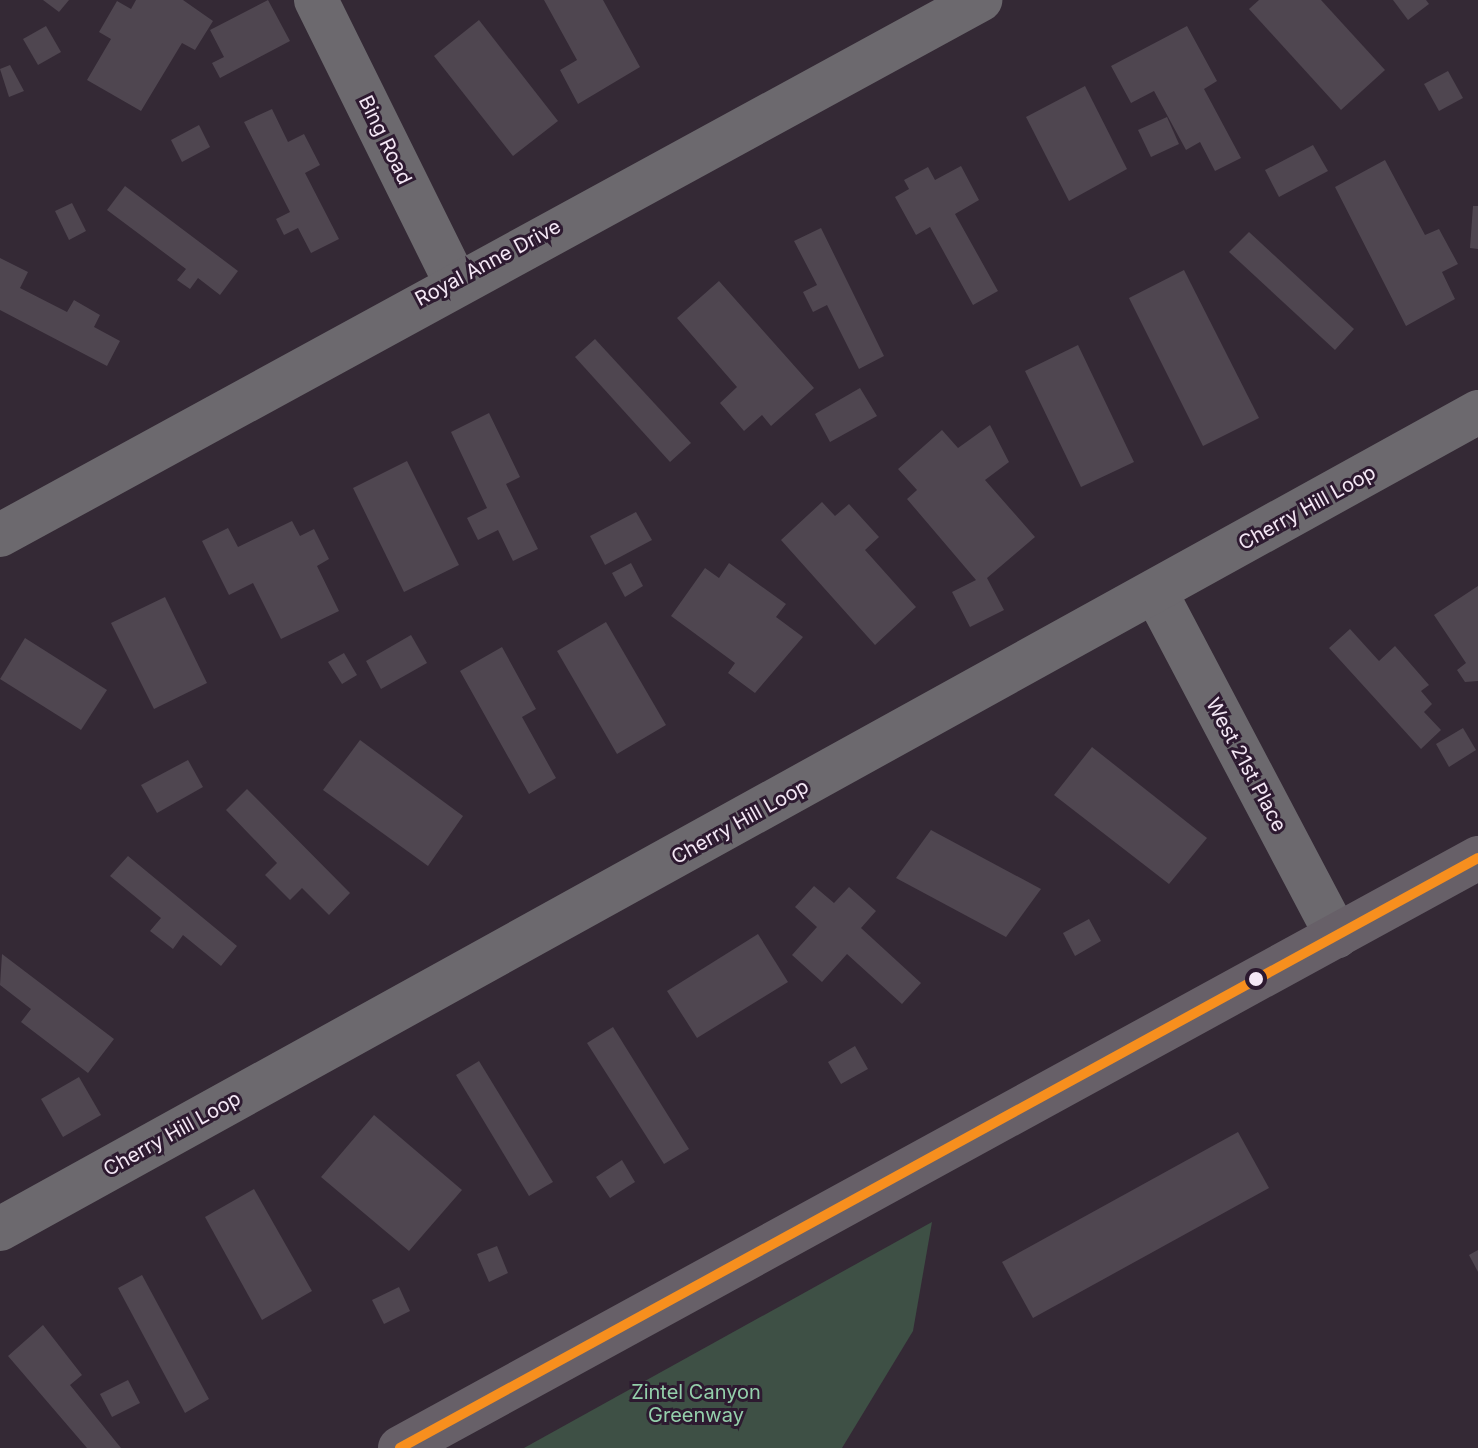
<!DOCTYPE html>
<style>
body{margin:0}
#map{position:relative;width:1478px;height:1448px;overflow:hidden;background:#342935;font-family:Inter,sans-serif}
div>[style]{position:absolute}
.green>*{inset:0;background:#3e5045}
.building>*{inset:0;background:#4f4650}
.street>*{height:44px;margin:-22px;padding:0 22px;transform-origin:22px;border-radius:22px;background:#6c696e}
.secondary>*{height:44px;margin:-22px;padding:0 22px;transform-origin:22px;border-radius:22px;background:#676068}
.bus-1>*{height:10px;margin:-5px;padding:0 5px;transform-origin:5px;border-radius:5px;background:#f78f1e}
.dots>*{width:22px;height:22px;translate:-50% -50%;box-sizing:border-box;border:4px solid #2d1a30;border-radius:50%}
span{translate:-50% -50%;white-space:nowrap;text-align:center;line-height:1.15;-webkit-text-stroke:6px #2d1a30;paint-order:stroke}
.street-label{font-size:20px;color:#f4e7f5}
.park-label{font-size:20px;color:#94cfab}
</style>
<div id="map">
<div class="green">
<div style="clip-path:polygon(932px 1222px,913px 1331px,842px 1448px,524px 1448px)"></div>
</div>
<div class="building">
<div style="clip-path:polygon(43px 0,69px 0,59px 12px)"></div>
<div style="clip-path:polygon(136px 0,183px 0,213px 21px,195px 50px,182px 43px,141px 111px,87px 80px,111px 39px,99px 32px,117px 1px,131px 9px)"></div>
<div style="clip-path:polygon(268px 0,290px 41px,220px 78px,212px 63px,224px 57px,210px 30px)"></div>
<div style="clip-path:polygon(544px 0,603px 0,640px 67px,578px 104px,560px 70px,577px 60px)"></div>
<div style="clip-path:polygon(1259px 0,1321px 0,1385px 70px,1341px 110px,1249px 9px)"></div>
<div style="clip-path:polygon(1393px 0,1426px 0,1429px 4px,1408px 20px)"></div>
<div style="clip-path:polygon(479px 20px,558px 121px,513px 156px,434px 56px)"></div>
<div style="clip-path:polygon(46px 26px,61px 52px,38px 65px,23px 39px)"></div>
<div style="clip-path:polygon(1187px 26px,1217px 81px,1204px 89px,1241px 158px,1215px 171px,1200px 142px,1186px 150px,1154px 91px,1131px 103px,1111px 66px)"></div>
<div style="clip-path:polygon(10px 65px,24px 91px,9px 97px,0 69px)"></div>
<div style="clip-path:polygon(1448px 71px,1463px 98px,1439px 111px,1424px 84px)"></div>
<div style="clip-path:polygon(1085px 86px,1127px 169px,1069px 201px,1026px 117px)"></div>
<div style="clip-path:polygon(272px 109px,288px 142px,304px 134px,320px 165px,305px 173px,339px 239px,311px 253px,298px 228px,284px 235px,276px 219px,290px 212px,244px 122px)"></div>
<div style="clip-path:polygon(1167px 117px,1179px 144px,1151px 157px,1138px 130px)"></div>
<div style="clip-path:polygon(199px 125px,210px 147px,182px 162px,171px 140px)"></div>
<div style="clip-path:polygon(1313px 145px,1328px 171px,1279px 197px,1265px 170px)"></div>
<div style="clip-path:polygon(1385px 160px,1425px 235px,1439px 229px,1458px 264px,1442px 272px,1455px 299px,1406px 326px,1335px 187px)"></div>
<div style="clip-path:polygon(961px 166px,979px 200px,955px 214px,998px 291px,973px 305px,930px 227px,916px 235px,895px 197px,909px 189px,904px 180px,928px 167px,935px 180px)"></div>
<div style="clip-path:polygon(125px 186px,238px 271px,220px 295px,198px 278px,190px 289px,177px 280px,186px 269px,107px 210px)"></div>
<div style="clip-path:polygon(72px 203px,86px 231px,69px 240px,55px 211px)"></div>
<div style="clip-path:polygon(1473px 206px,1478px 206px,1478px 249px,1470px 248px)"></div>
<div style="clip-path:polygon(821px 228px,884px 356px,859px 369px,827px 305px,813px 312px,803px 292px,817px 285px,794px 241px)"></div>
<div style="clip-path:polygon(1249px 232px,1354px 329px,1335px 350px,1229px 252px)"></div>
<div style="clip-path:polygon(0 258px,28px 272px,20px 288px,67px 312px,74px 300px,100px 315px,94px 327px,120px 341px,107px 366px,0 310px)"></div>
<div style="clip-path:polygon(1184px 270px,1259px 418px,1203px 446px,1129px 298px)"></div>
<div style="clip-path:polygon(719px 281px,814px 388px,771px 426px,762px 415px,744px 431px,720px 403px,737px 387px,677px 318px)"></div>
<div style="clip-path:polygon(595px 339px,691px 443px,670px 462px,575px 357px)"></div>
<div style="clip-path:polygon(1078px 345px,1134px 462px,1081px 487px,1025px 371px)"></div>
<div style="clip-path:polygon(860px 388px,877px 416px,830px 442px,815px 414px)"></div>
<div style="clip-path:polygon(489px 413px,520px 477px,506px 484px,538px 549px,513px 561px,498px 530px,478px 540px,467px 518px,487px 508px,451px 432px)"></div>
<div style="clip-path:polygon(990px 425px,1009px 462px,985px 480px,1035px 537px,987px 578px,1004px 610px,970px 627px,952px 592px,976px 580px,907px 499px,917px 490px,898px 469px,942px 430px,958px 448px)"></div>
<div style="clip-path:polygon(407px 461px,459px 565px,404px 592px,353px 488px)"></div>
<div style="clip-path:polygon(822px 502px,835px 516px,849px 504px,879px 537px,865px 550px,916px 607px,875px 645px,781px 540px)"></div>
<div style="clip-path:polygon(636px 512px,652px 540px,605px 565px,590px 536px)"></div>
<div style="clip-path:polygon(292px 521px,300px 536px,314px 529px,329px 559px,317px 566px,339px 611px,281px 639px,253px 583px,229px 595px,202px 541px,228px 528px,238px 547px)"></div>
<div style="clip-path:polygon(631px 563px,643px 586px,625px 597px,612px 573px)"></div>
<div style="clip-path:polygon(729px 563px,786px 604px,776px 617px,803px 637px,755px 693px,728px 673px,735px 663px,671px 616px,705px 568px,719px 578px)"></div>
<div style="clip-path:polygon(1478px 586px,1478px 681px,1465px 682px,1457px 670px,1466px 663px,1434px 615px)"></div>
<div style="clip-path:polygon(165px 597px,207px 683px,154px 709px,111px 623px)"></div>
<div style="clip-path:polygon(606px 622px,666px 725px,617px 754px,557px 651px)"></div>
<div style="clip-path:polygon(1350px 629px,1379px 661px,1395px 646px,1429px 685px,1421px 691px,1432px 704px,1424px 712px,1441px 730px,1421px 749px,1329px 648px)"></div>
<div style="clip-path:polygon(411px 635px,427px 663px,381px 689px,366px 661px)"></div>
<div style="clip-path:polygon(25px 638px,107px 690px,81px 730px,0 679px)"></div>
<div style="clip-path:polygon(502px 647px,536px 709px,522px 717px,556px 778px,529px 794px,460px 671px)"></div>
<div style="clip-path:polygon(344px 653px,357px 675px,342px 684px,328px 662px)"></div>
<div style="clip-path:polygon(1463px 728px,1476px 750px,1449px 767px,1436px 744px)"></div>
<div style="clip-path:polygon(360px 740px,463px 816px,428px 866px,323px 790px)"></div>
<div style="clip-path:polygon(1092px 747px,1207px 838px,1169px 884px,1054px 795px)"></div>
<div style="clip-path:polygon(188px 760px,203px 787px,157px 813px,141px 785px)"></div>
<div style="clip-path:polygon(247px 789px,350px 893px,329px 915px,302px 888px,290px 900px,265px 875px,277px 863px,226px 810px)"></div>
<div style="clip-path:polygon(931px 830px,1041px 889px,1006px 937px,896px 878px)"></div>
<div style="clip-path:polygon(128px 856px,237px 946px,221px 966px,183px 935px,173px 949px,150px 931px,161px 918px,110px 876px)"></div>
<div style="clip-path:polygon(814px 886px,834px 903px,849px 887px,876px 911px,861px 928px,921px 983px,902px 1004px,847px 954px,822px 982px,792px 955px,817px 927px,795px 907px)"></div>
<div style="clip-path:polygon(1089px 919px,1101px 941px,1075px 956px,1063px 933px)"></div>
<div style="clip-path:polygon(758px 934px,788px 982px,697px 1038px,667px 991px)"></div>
<div style="clip-path:polygon(2px 954px,114px 1039px,88px 1073px,21px 1022px,31px 1009px,0 985px)"></div>
<div style="clip-path:polygon(613px 1027px,689px 1149px,664px 1164px,587px 1043px)"></div>
<div style="clip-path:polygon(855px 1046px,868px 1069px,841px 1084px,828px 1062px)"></div>
<div style="clip-path:polygon(479px 1061px,553px 1182px,529px 1196px,456px 1075px)"></div>
<div style="clip-path:polygon(79px 1077px,101px 1115px,63px 1137px,41px 1099px)"></div>
<div style="clip-path:polygon(374px 1115px,462px 1190px,409px 1251px,321px 1177px)"></div>
<div style="clip-path:polygon(1238px 1132px,1269px 1188px,1033px 1318px,1002px 1262px)"></div>
<div style="clip-path:polygon(622px 1160px,635px 1182px,610px 1198px,596px 1177px)"></div>
<div style="clip-path:polygon(254px 1189px,312px 1291px,262px 1320px,205px 1217px)"></div>
<div style="clip-path:polygon(497px 1246px,508px 1273px,489px 1282px,477px 1254px)"></div>
<div style="clip-path:polygon(1478px 1250px,1478px 1272px,1469px 1255px)"></div>
<div style="clip-path:polygon(142px 1275px,209px 1399px,185px 1413px,118px 1288px)"></div>
<div style="clip-path:polygon(399px 1287px,410px 1311px,384px 1324px,372px 1300px)"></div>
<div style="clip-path:polygon(43px 1325px,82px 1375px,70px 1385px,121px 1448px,87px 1448px,8px 1356px)"></div>
<div style="clip-path:polygon(128px 1380px,140px 1403px,112px 1417px,100px 1394px)"></div>
</div>
<div class="street">
<div style="left:316px;top:0;width:313px;rotate:63.7deg"></div>
<div style="left:0;top:535px;width:1117px;rotate:-28.63deg"></div>
<div style="left:1156px;top:593px;width:388px;rotate:62.2deg"></div>
<div style="left:0;top:1229px;width:1689px;rotate:-28.93deg"></div>
</div>
<div class="secondary">
<div style="left:400px;top:1448px;width:1229px;rotate:-28.69deg"></div>
</div>
<div class="bus-1">
<div style="left:400px;top:1448px;width:1229px;rotate:-28.69deg"></div>
</div>
<div class="dots">
<div style="left:1256px;top:979px;background:#f4e7f5"></div>
</div>
<div class="street-label">
<span style="left:385px;top:140px;rotate:64deg">Bing Road</span>
<span style="left:488px;top:263px;rotate:-28deg">Royal Anne Drive</span>
<span style="left:1307px;top:508px;rotate:-29deg">Cherry Hill Loop</span>
<span style="left:1246px;top:765px;rotate:62deg">West 21st Place</span>
<span style="left:740px;top:822px;rotate:-29deg">Cherry Hill Loop</span>
<span style="left:172px;top:1134px;rotate:-29deg">Cherry Hill Loop</span>
</div>
<div class="park-label">
<span style="left:696px;top:1404px">Zintel Canyon<br>Greenway</span>
</div>
</div>
